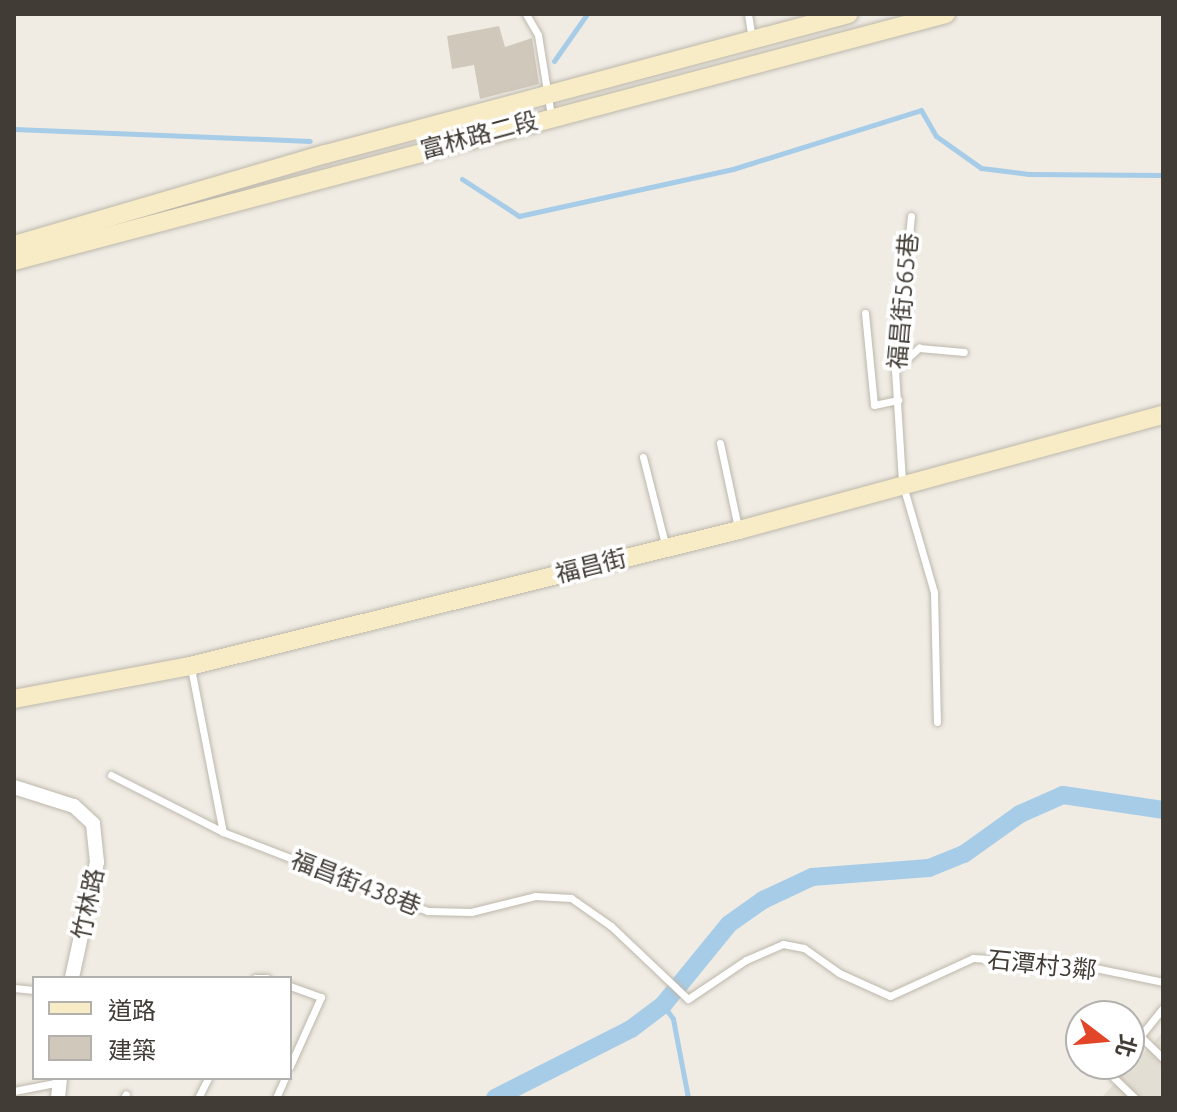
<!DOCTYPE html>
<meta charset="utf-8">
<style>
body{margin:0}
#map{position:relative;width:1177px;height:1112px;overflow:hidden;background:#f0ece4;font-family:Ubuntu,"Noto Sans TC",sans-serif}
div>[style]{position:absolute}
.residential>*{inset:0;background:#e3ded3}
.stream>*{height:5px;margin:-2.5px;padding:0 2.5px;transform-origin:2.5px;border-radius:2.5px;background:#a6cce7}
.canal>*{height:18px;margin:-9px;padding:0 9px;transform-origin:9px;border-radius:9px;background:#a6cce7}
.building>*{inset:0;background:#d0c8bb}
.roads{filter:drop-shadow(0 0 2px #bdb7ab) drop-shadow(0 0 2px #bdb7ab)}
.service>*{height:7px;margin:-3.5px;padding:0 3.5px;transform-origin:3.5px;border-radius:3.5px;background:#fff}
.minor>*{height:14px;margin:-7px;padding:0 7px;transform-origin:7px;border-radius:7px;background:#fff}
.secondary>*{height:18px;margin:-9px;padding:0 9px;transform-origin:9px;border-radius:9px;background:#f8ecc6}
span{translate:-50% -50%;white-space:nowrap;text-align:center;line-height:1.15;-webkit-text-stroke:7px #fff;paint-order:stroke}
.street-label{font-size:24px;color:#413c35}
.frame{position:absolute;inset:0;border:16px solid #413c35;pointer-events:none}
.legend{position:absolute;left:32px;top:976px;width:260px;height:104px;box-sizing:border-box;background:#fff;border:2px solid #b3b1ae;margin:0;padding:10px 14px;list-style:none;font-size:24px;color:#413c35}
.legend li{display:flex;align-items:center;gap:16px;height:40px}
.legend b{width:40px;border:2px solid #b3b1ae}
.north{position:absolute;left:1065px;top:1000px;width:80px;height:80px;box-sizing:border-box;background:#fff;border:2px solid #b3b1ae;border-radius:50%;rotate:106deg;font-size:22px;font-weight:700;line-height:32px;text-align:center;color:#413c35}
.north::after{content:'';display:block;margin:auto;width:28px;height:36px;background:#e34528;clip-path:polygon(50% 0,100% 100%,50% 72%,0 100%)}
</style>
<div id="map">
<div class="residential">
<div style="clip-path:polygon(1163px 1032px,1163px 1098px,1101px 1098px)"></div>
</div>
<div class="stream">
<div style="left:554px;top:61px;width:57px;rotate:-54.9deg"></div>
<div style="left:14px;top:129px;width:296px;rotate:2.3deg"></div>
<div style="left:462px;top:179px;width:68px;rotate:33deg"></div>
<div style="left:519px;top:216px;width:219px;rotate:-12.4deg"></div>
<div style="left:733px;top:169px;width:197px;rotate:-17.4deg"></div>
<div style="left:921px;top:110px;width:30px;rotate:60deg"></div>
<div style="left:936px;top:136px;width:55px;rotate:35.4deg"></div>
<div style="left:981px;top:168px;width:48px;rotate:7.1deg"></div>
<div style="left:1029px;top:174px;width:134px;rotate:0.4deg"></div>
<div style="left:663px;top:1005px;width:17px;rotate:54deg"></div>
<div style="left:673px;top:1019px;width:80px;rotate:79.2deg"></div>
</div>
<div class="canal">
<div style="left:495px;top:1098px;width:153px;rotate:-26.9deg"></div>
<div style="left:631px;top:1029px;width:40px;rotate:-37deg"></div>
<div style="left:663px;top:1005px;width:104px;rotate:-50.8deg"></div>
<div style="left:729px;top:924px;width:42px;rotate:-35.2deg"></div>
<div style="left:763px;top:900px;width:54px;rotate:-25.1deg"></div>
<div style="left:812px;top:877px;width:117px;rotate:-4.4deg"></div>
<div style="left:929px;top:868px;width:38px;rotate:-22deg"></div>
<div style="left:964px;top:854px;width:69px;rotate:-35.5deg"></div>
<div style="left:1020px;top:814px;width:47px;rotate:-23.8deg"></div>
<div style="left:1063px;top:795px;width:101px;rotate:8.5deg"></div>
</div>
<div class="building">
<div style="clip-path:polygon(499px 26px,505px 47px,532px 38px,539px 84px,480px 99px,474px 65px,452px 69px,447px 36px)"></div>
</div>
<div class="roads">
<div class="service">
<div style="left:526px;top:14px;width:24px;rotate:60deg"></div>
<div style="left:538px;top:35px;width:81px;rotate:80.8deg"></div>
<div style="left:748px;top:14px;width:26px;rotate:81deg"></div>
<div style="left:911px;top:216px;width:155px;rotate:95.9deg"></div>
<div style="left:895px;top:370px;width:112px;rotate:86.4deg"></div>
<div style="left:902px;top:482px;width:115px;rotate:73.8deg"></div>
<div style="left:934px;top:592px;width:130px;rotate:88.7deg"></div>
<div style="left:865px;top:313px;width:92px;rotate:84.4deg"></div>
<div style="left:874px;top:405px;width:25px;rotate:-12deg"></div>
<div style="left:895px;top:370px;width:33px;rotate:-43deg"></div>
<div style="left:919px;top:348px;width:45px;rotate:5.1deg"></div>
<div style="left:720px;top:443px;width:87px;rotate:78deg"></div>
<div style="left:643px;top:457px;width:94px;rotate:75.8deg"></div>
<div style="left:191px;top:668px;width:167px;rotate:79deg"></div>
<div style="left:223px;top:832px;width:220px;rotate:21.1deg"></div>
<div style="left:428px;top:911px;width:43px;rotate:1.3deg"></div>
<div style="left:471px;top:912px;width:66px;rotate:-14deg"></div>
<div style="left:535px;top:896px;width:36px;rotate:3deg"></div>
<div style="left:571px;top:898px;width:49px;rotate:35deg"></div>
<div style="left:611px;top:926px;width:106px;rotate:43.5deg"></div>
<div style="left:688px;top:999px;width:70px;rotate:-33.9deg"></div>
<div style="left:746px;top:960px;width:40px;rotate:-23.4deg"></div>
<div style="left:783px;top:944px;width:21px;rotate:11deg"></div>
<div style="left:804px;top:948px;width:43px;rotate:35.5deg"></div>
<div style="left:839px;top:973px;width:56px;rotate:24.3deg"></div>
<div style="left:890px;top:996px;width:91px;rotate:-24.6deg"></div>
<div style="left:973px;top:958px;width:103px;rotate:3.3deg"></div>
<div style="left:1076px;top:964px;width:89px;rotate:11.7deg"></div>
<div style="left:111px;top:775px;width:126px;rotate:27deg"></div>
<div style="left:255px;top:978px;width:12px"></div>
<div style="left:290px;top:986px;width:33px;rotate:20deg"></div>
<div style="left:321px;top:997px;width:76px;rotate:114.2deg"></div>
<div style="left:14px;top:988px;width:20px;rotate:6deg"></div>
<div style="left:1163px;top:1008px;width:36px;rotate:129deg"></div>
<div style="left:1140px;top:1036px;width:32px;rotate:44deg"></div>
<div style="left:1129px;top:1053px;width:20px;rotate:-57deg"></div>
<div style="left:1121px;top:1064px;width:15px;rotate:122deg"></div>
<div style="left:1113px;top:1077px;width:30px;rotate:44deg"></div>
<div style="left:14px;top:1091px;width:47px;rotate:-11.1deg"></div>
<div style="left:124px;top:1098px;width:4px;rotate:-63deg"></div>
<div style="left:198px;top:1098px;width:22px;rotate:-63deg"></div>
<div style="left:276px;top:1098px;width:22px;rotate:-66deg"></div>
</div>
<div class="minor">
<div style="left:14px;top:787px;width:63px;rotate:17.6deg"></div>
<div style="left:74px;top:806px;width:26px;rotate:43deg"></div>
<div style="left:93px;top:824px;width:38px;rotate:84deg"></div>
<div style="left:97px;top:862px;width:119px;rotate:102.2deg"></div>
<div style="left:58px;top:1098px;width:20px;rotate:-84deg"></div>
</div>
<div class="secondary">
<div style="left:14px;top:245px;width:325px;rotate:-16.3deg"></div>
<div style="left:326px;top:154px;width:541px;rotate:-14.99deg"></div>
<div style="left:14px;top:261px;width:964px;rotate:-14.84deg"></div>
<div style="left:14px;top:699px;width:179px;rotate:-10.6deg"></div>
<div style="left:190px;top:666px;width:566px;rotate:-13.91deg"></div>
<div style="left:739px;top:530px;width:439px;rotate:-15.2deg"></div>
</div>
</div>
<div class="street-label">
<span style="left:479px;top:135px;rotate:-15deg">富林路二段</span>
<span style="left:903px;top:301px;rotate:-85deg">福昌街565巷</span>
<span style="left:591px;top:566px;rotate:-14deg">福昌街</span>
<span style="left:356px;top:883px;rotate:21deg">福昌街438巷</span>
<span style="left:88px;top:904px;rotate:-78deg">竹林路</span>
<span style="left:1042px;top:965px;rotate:6deg">石潭村3鄰</span>
</div>
<div class="frame"></div>
<ul class="legend">
<li><b style="height:10px;background:#f8ecc6"></b>道路</li>
<li><b style="height:22px;background:#d0c8bb"></b>建築</li>
</ul>
<div class="north">北</div>
</div>
